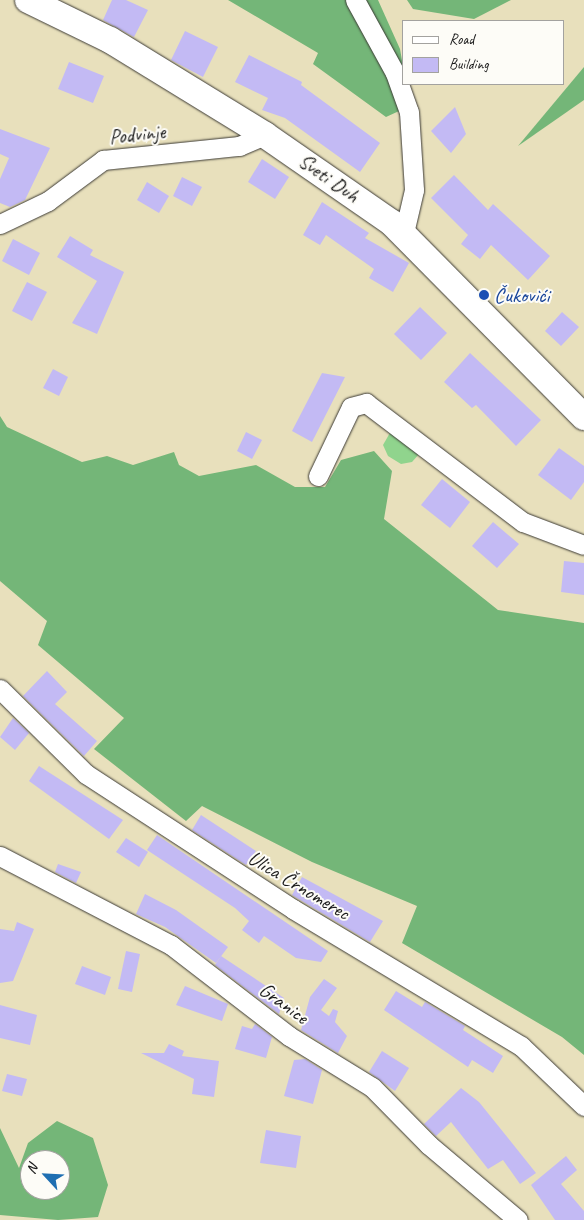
<!DOCTYPE html>
<meta charset="utf-8">
<style>
body{margin:0}
#map{position:relative;width:584px;height:1220px;overflow:hidden;background:#e8e0bc;font-family:Caveat,sans-serif}
div>[style]{position:absolute}
.green>*{inset:0;background:#90d48d}
.forest>*{inset:0;background:#74b678}
.building>*{inset:0;background:#c3baf4}
.roads{filter:drop-shadow(0 0 1px #3b3934) drop-shadow(0 0 1px #3b3934)}
.minor>*{height:19px;margin:-9.5px;padding:0 9.5px;transform-origin:9.5px;border-radius:9.5px;background:#fff}
.secondary>*{height:26px;margin:-13px;padding:0 13px;transform-origin:13px;border-radius:13px;background:#fff}
.dots>*{width:14px;height:14px;translate:-50% -50%;box-sizing:border-box;border:2px solid #fdfcf7;border-radius:50%}
span{translate:-50% -50%;white-space:nowrap;text-align:center;line-height:1.15;-webkit-text-stroke:4px #fdfcf7;paint-order:stroke}
.street-label{font-size:21px;color:#1c1c1c}
.transit-label{font-size:21px;color:#164399}
.left{translate:0 -50%;text-align:left}
.legend{position:absolute;left:402px;top:20px;width:162px;height:65px;box-sizing:border-box;background:#fdfcf7;border:1px solid #a3a29f;margin:0;padding:6px 9px;list-style:none;font-size:15px;color:#1c1c1c}
.legend li{display:flex;align-items:center;gap:10px;height:25px}
.legend b{width:25px;border:1px solid #a3a29f}
.north{position:absolute;left:20px;top:1150px;width:50px;height:50px;box-sizing:border-box;background:#fdfcf7;border:1px solid #a3a29f;border-radius:50%;rotate:295deg;font-size:14px;font-weight:700;line-height:20px;text-align:center;color:#1c1c1c}
.north::after{content:'';display:block;margin:auto;width:18px;height:22px;background:#1f6fb2;clip-path:polygon(50% 0,100% 100%,50% 72%,0 100%)}
</style>
<div id="map">
<div class="green">
<div style="clip-path:polygon(391px 431px,420px 453px,412px 462px,401px 464px,388px 456px,383px 445px)"></div>
</div>
<div class="forest">
<div style="clip-path:polygon(228px 0,378px 0,400px 49px,410px 106px,386px 117px,313px 64px,318px 53px)"></div>
<div style="clip-path:polygon(407px 0,511px 0,474px 19px,413px 9px)"></div>
<div style="clip-path:polygon(584px 67px,584px 100px,518px 146px)"></div>
<div style="clip-path:polygon(0 416px,7px 427px,82px 462px,107px 456px,133px 465px,174px 452px,179px 465px,199px 476px,256px 465px,295px 487px,325px 487px,341px 460px,374px 451px,392px 471px,384px 519px,498px 610px,584px 623px,584px 1055px,562px 1037px,402px 943px,417px 906px,312px 862px,202px 806px,186px 821px,94px 749px,124px 718px,38px 645px,47px 621px,0 581px)"></div>
<div style="clip-path:polygon(evenodd,57px 1121px,93px 1138px,108px 1185px,98px 1217px,58px 1220px,0 1215px,0 1128px,19px 1168px,28px 1143px,57px 1121px,30px 1160px,60px 1160px,60px 1190px,30px 1190px,30px 1160px)"></div>
</div>
<div class="building">
<div style="clip-path:polygon(112px 0,126px 0,148px 10px,134px 37px,103px 20px)"></div>
<div style="clip-path:polygon(185px 31px,218px 47px,203px 77px,171px 60px)"></div>
<div style="clip-path:polygon(249px 55px,302px 82px,301px 85px,380px 143px,360px 172px,285px 118px,262px 110px,268px 98px,235px 82px)"></div>
<div style="clip-path:polygon(69px 62px,104px 76px,93px 103px,58px 89px)"></div>
<div style="clip-path:polygon(455px 107px,466px 134px,451px 153px,431px 131px)"></div>
<div style="clip-path:polygon(0 129px,50px 148px,25px 200px,10px 207px,0 203px,0 179px,9px 158px,0 154px)"></div>
<div style="clip-path:polygon(262px 159px,289px 177px,275px 199px,248px 182px)"></div>
<div style="clip-path:polygon(454px 175px,488px 210px,493px 204px,550px 256px,528px 280px,491px 245px,480px 259px,461px 244px,468px 235px,431px 198px)"></div>
<div style="clip-path:polygon(182px 177px,202px 187px,192px 206px,173px 196px)"></div>
<div style="clip-path:polygon(147px 182px,169px 196px,159px 213px,137px 200px)"></div>
<div style="clip-path:polygon(322px 202px,369px 233px,365px 238px,409px 263px,393px 292px,369px 278px,374px 269px,326px 235px,320px 245px,303px 235px)"></div>
<div style="clip-path:polygon(70px 236px,93px 250px,90px 255px,124px 272px,97px 334px,72px 323px,97px 281px,57px 257px)"></div>
<div style="clip-path:polygon(13px 239px,40px 253px,29px 275px,2px 261px)"></div>
<div style="clip-path:polygon(27px 282px,47px 292px,32px 321px,12px 311px)"></div>
<div style="clip-path:polygon(420px 307px,447px 333px,421px 360px,394px 334px)"></div>
<div style="clip-path:polygon(562px 312px,579px 327px,561px 346px,545px 331px)"></div>
<div style="clip-path:polygon(470px 353px,541px 420px,516px 446px,476px 405px,472px 408px,444px 382px)"></div>
<div style="clip-path:polygon(53px 369px,68px 377px,59px 396px,43px 388px)"></div>
<div style="clip-path:polygon(322px 373px,345px 377px,312px 442px,292px 431px)"></div>
<div style="clip-path:polygon(246px 432px,262px 440px,252px 459px,237px 451px)"></div>
<div style="clip-path:polygon(559px 448px,584px 466px,584px 482px,571px 500px,538px 475px)"></div>
<div style="clip-path:polygon(442px 479px,470px 502px,450px 528px,421px 505px)"></div>
<div style="clip-path:polygon(493px 522px,519px 544px,497px 568px,472px 546px)"></div>
<div style="clip-path:polygon(564px 561px,584px 563px,584px 595px,561px 592px)"></div>
<div style="clip-path:polygon(47px 671px,67px 692px,55px 704px,97px 741px,84px 756px,23px 696px)"></div>
<div style="clip-path:polygon(13px 718px,29px 733px,15px 750px,0 737px)"></div>
<div style="clip-path:polygon(39px 766px,123px 820px,109px 839px,29px 781px)"></div>
<div style="clip-path:polygon(201px 815px,256px 851px,246px 865px,192px 830px)"></div>
<div style="clip-path:polygon(157px 835px,328px 951px,321px 962px,296px 958px,264px 936px,259px 943px,242px 930px,249px 921px,235px 908px,147px 850px)"></div>
<div style="clip-path:polygon(126px 838px,148px 852px,139px 867px,116px 852px)"></div>
<div style="clip-path:polygon(58px 864px,81px 872px,76px 883px,55px 872px)"></div>
<div style="clip-path:polygon(302px 877px,383px 921px,370px 942px,292px 895px)"></div>
<div style="clip-path:polygon(145px 894px,176px 910px,228px 947px,216px 963px,165px 927px,136px 914px)"></div>
<div style="clip-path:polygon(17px 922px,34px 929px,13px 981px,0 983px,0 929px,14px 931px)"></div>
<div style="clip-path:polygon(126px 951px,140px 954px,132px 992px,118px 989px)"></div>
<div style="clip-path:polygon(221px 956px,284px 998px,279px 1014px,215px 965px)"></div>
<div style="clip-path:polygon(82px 966px,111px 977px,105px 995px,75px 984px)"></div>
<div style="clip-path:polygon(324px 979px,337px 988px,321px 1010px,329px 1016px,333px 1009px,338px 1011px,335px 1022px,347px 1036px,338px 1053px,301px 1030px,310px 997px)"></div>
<div style="clip-path:polygon(185px 986px,228px 1004px,222px 1021px,176px 1005px)"></div>
<div style="clip-path:polygon(396px 991px,422px 1007px,425px 1002px,465px 1026px,463px 1030px,503px 1056px,493px 1073px,472px 1060px,468px 1067px,384px 1010px)"></div>
<div style="clip-path:polygon(0 1005px,37px 1015px,30px 1045px,0 1038px)"></div>
<div style="clip-path:polygon(255px 1024px,272px 1037px,266px 1058px,235px 1049px,242px 1026px,252px 1029px)"></div>
<div style="clip-path:polygon(169px 1044px,184px 1051px,182px 1056px,219px 1061px,214px 1097px,192px 1094px,194px 1079px,141px 1053px,164px 1053px)"></div>
<div style="clip-path:polygon(382px 1051px,409px 1068px,395px 1091px,369px 1072px)"></div>
<div style="clip-path:polygon(305px 1059px,322px 1070px,313px 1104px,284px 1096px,294px 1060px)"></div>
<div style="clip-path:polygon(7px 1074px,27px 1079px,22px 1096px,2px 1091px)"></div>
<div style="clip-path:polygon(461px 1088px,479px 1102px,536px 1173px,520px 1184px,503px 1160px,488px 1169px,451px 1122px,436px 1136px,424px 1124px)"></div>
<div style="clip-path:polygon(266px 1130px,301px 1136px,296px 1168px,260px 1163px)"></div>
<div style="clip-path:polygon(566px 1156px,577px 1170px,561px 1184px,584px 1211px,584px 1220px,555px 1220px,531px 1185px)"></div>
</div>
<div class="roads">
<div class="minor">
<div style="left:355px;top:0;width:83px;rotate:61.3deg"></div>
<div style="left:395px;top:73px;width:41px;rotate:70.3deg"></div>
<div style="left:409px;top:112px;width:78px;rotate:86.3deg"></div>
<div style="left:414px;top:190px;width:44px;rotate:103.1deg"></div>
<div style="left:0;top:224px;width:53px;rotate:-25.6deg"></div>
<div style="left:48px;top:201px;width:69px;rotate:-36.7deg"></div>
<div style="left:103px;top:160px;width:137px;rotate:-5.9deg"></div>
<div style="left:239px;top:146px;width:28px;rotate:-23deg"></div>
<div style="left:318px;top:476px;width:76px;rotate:-64.4deg"></div>
<div style="left:351px;top:407px;width:16px;rotate:-15deg"></div>
<div style="left:366px;top:403px;width:197px;rotate:37.2deg"></div>
<div style="left:523px;top:522px;width:65px;rotate:20.7deg"></div>
<div style="left:0;top:689px;width:121px;rotate:44.7deg"></div>
<div style="left:86px;top:774px;width:247px;rotate:33.1deg"></div>
<div style="left:293px;top:909px;width:266px;rotate:31deg"></div>
<div style="left:521px;top:1046px;width:87px;rotate:43.6deg"></div>
<div style="left:0;top:856px;width:193px;rotate:27.5deg"></div>
<div style="left:171px;top:945px;width:149px;rotate:37.6deg"></div>
<div style="left:289px;top:1036px;width:97px;rotate:31.6deg"></div>
<div style="left:372px;top:1087px;width:81px;rotate:45.5deg"></div>
<div style="left:429px;top:1145px;width:116px;rotate:40.1deg"></div>
</div>
<div class="secondary">
<div style="left:28px;top:0;width:91px;rotate:26deg"></div>
<div style="left:110px;top:40px;width:182px;rotate:31.5deg"></div>
<div style="left:265px;top:135px;width:155px;rotate:34.7deg"></div>
<div style="left:392px;top:223px;width:273px;rotate:45.3deg"></div>
</div>
</div>
<div class="dots">
<div style="left:484px;top:295px;background:#1a4fb4"></div>
</div>
<div class="street-label">
<span style="left:137px;top:134px;rotate:-6deg">Podvinje</span>
<span style="left:329px;top:178px;rotate:35deg">Sveti Duh</span>
<span style="left:299px;top:885px;rotate:31deg">Ulica Črnomerec</span>
<span style="left:284px;top:1003px;rotate:36deg">Granice</span>
</div>
<div class="transit-label">
<span class="left" style="left:494px;top:295px">Čukovići</span>
</div>
<ul class="legend">
<li><b style="height:6px;background:#fff"></b>Road</li>
<li><b style="height:14px;background:#c3baf4"></b>Building</li>
</ul>
<div class="north">N</div>
</div>
